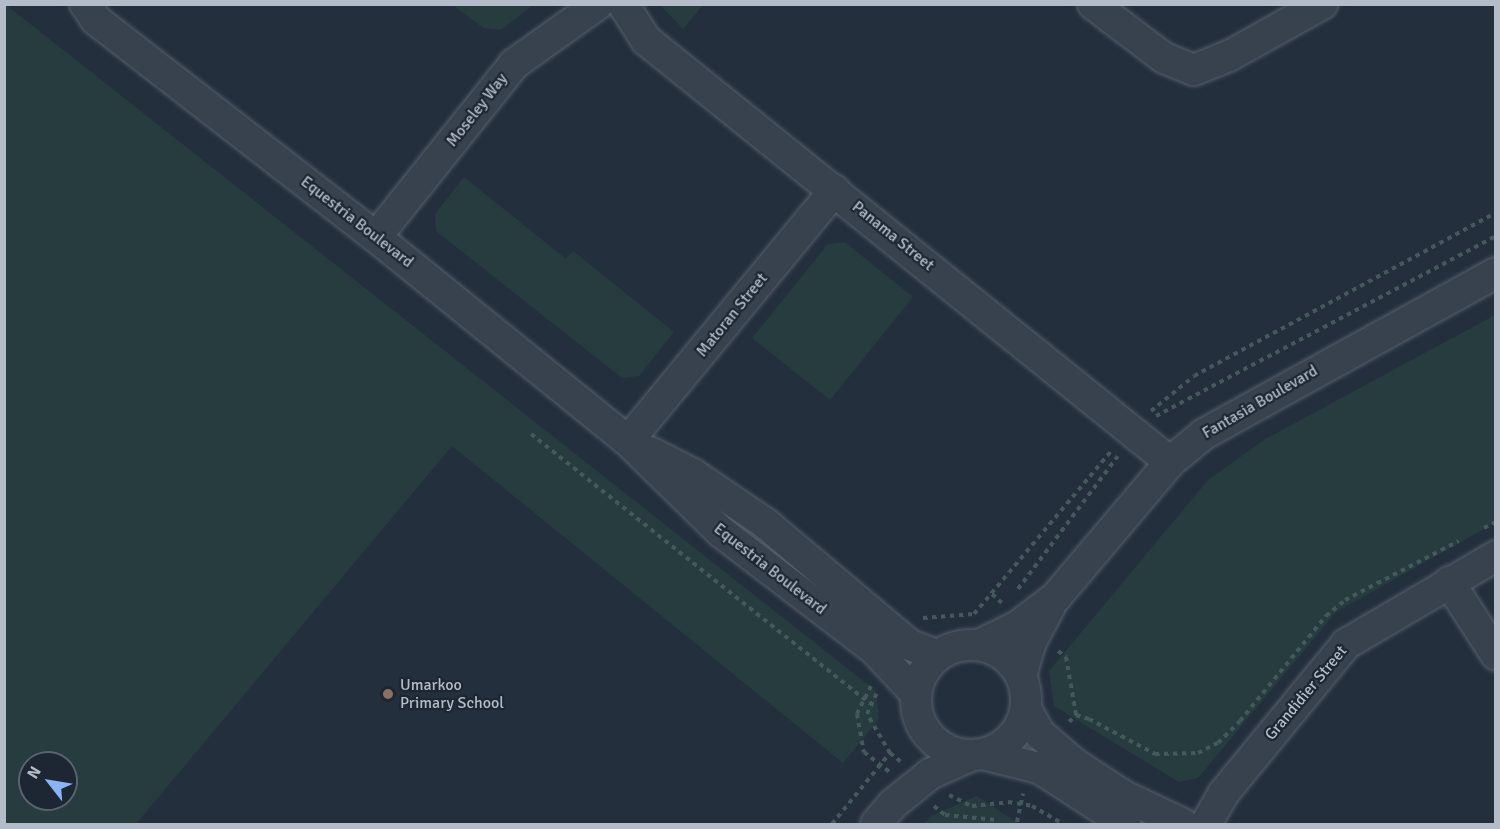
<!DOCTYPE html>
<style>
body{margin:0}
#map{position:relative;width:1500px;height:829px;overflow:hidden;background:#242f3e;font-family:Signika,sans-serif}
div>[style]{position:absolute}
.green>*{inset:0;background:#263c3f}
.path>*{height:4px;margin-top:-2px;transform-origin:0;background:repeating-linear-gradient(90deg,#44595c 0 4.5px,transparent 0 9px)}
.roads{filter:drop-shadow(0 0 2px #565f6c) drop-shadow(0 0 2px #565f6c)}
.minor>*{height:30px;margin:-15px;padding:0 15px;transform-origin:15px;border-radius:15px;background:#38414e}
.minor>.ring{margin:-15px;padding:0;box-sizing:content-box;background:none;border:30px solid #38414e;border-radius:50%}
.dots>*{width:16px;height:16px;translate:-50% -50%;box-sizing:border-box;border:3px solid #1d2633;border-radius:50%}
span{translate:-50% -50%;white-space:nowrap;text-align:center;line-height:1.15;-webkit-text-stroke:4.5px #1d2633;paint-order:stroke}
.street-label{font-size:16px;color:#b4bcc9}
.poi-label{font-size:16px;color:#b4bcc9}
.left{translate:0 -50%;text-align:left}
.frame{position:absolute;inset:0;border:6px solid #b4bcc9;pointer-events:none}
.north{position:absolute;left:18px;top:751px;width:60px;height:60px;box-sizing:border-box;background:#1d2633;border:2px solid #59626f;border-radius:50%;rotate:301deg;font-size:16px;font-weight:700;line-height:24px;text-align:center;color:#b4bcc9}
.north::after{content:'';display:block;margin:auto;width:21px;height:27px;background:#8ab4f8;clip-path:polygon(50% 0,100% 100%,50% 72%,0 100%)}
</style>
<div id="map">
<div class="green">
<div style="clip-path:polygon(evenodd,5px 4px,876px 691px,879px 719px,843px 763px,452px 446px,136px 824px,5px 824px,5px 4px,30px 763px,66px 763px,66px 799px,30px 799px,30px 763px)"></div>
<div style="clip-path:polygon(453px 5px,533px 5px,501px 30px,483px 28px)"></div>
<div style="clip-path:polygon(660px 5px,703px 5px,683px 29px)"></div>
<div style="clip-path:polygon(464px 177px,566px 259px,573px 251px,674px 332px,639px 376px,622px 378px,436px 231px,435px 214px)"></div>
<div style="clip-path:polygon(845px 242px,913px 297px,830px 400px,752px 338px,828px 244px)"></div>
<div style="clip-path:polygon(1495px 315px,1495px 523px,1336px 612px,1198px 778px,1179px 782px,1054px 706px,1049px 671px,1208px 480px,1267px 438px)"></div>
<div style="clip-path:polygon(977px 796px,1019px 824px,924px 824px,931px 816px)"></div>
</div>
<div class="path">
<div style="left:1151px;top:411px;width:55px;rotate:-39.1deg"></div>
<div style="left:1194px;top:376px;width:343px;rotate:-28.4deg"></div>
<div style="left:1156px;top:416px;width:385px;rotate:-27.9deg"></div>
<div style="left:531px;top:434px;width:433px;rotate:38.5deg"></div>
<div style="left:1484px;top:528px;width:13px;rotate:-27deg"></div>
<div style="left:1018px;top:589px;width:166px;rotate:-53.1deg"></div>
<div style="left:992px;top:594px;width:13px;rotate:42deg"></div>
<div style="left:923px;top:618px;width:51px;rotate:-4.5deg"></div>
<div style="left:974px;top:614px;width:214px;rotate:-49.9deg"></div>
<div style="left:1058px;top:651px;width:10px;rotate:37deg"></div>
<div style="left:1066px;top:657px;width:59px;rotate:80.2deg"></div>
<div style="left:871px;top:686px;width:31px;rotate:117deg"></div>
<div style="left:857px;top:714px;width:39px;rotate:80deg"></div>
<div style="left:864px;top:752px;width:33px;rotate:38deg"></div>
<div style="left:1069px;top:722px;width:10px;rotate:-45deg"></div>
<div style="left:1076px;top:715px;width:14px;rotate:17deg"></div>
<div style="left:1089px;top:719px;width:75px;rotate:27.9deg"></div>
<div style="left:1155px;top:754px;width:43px;rotate:-1.3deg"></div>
<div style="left:1198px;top:753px;width:22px;rotate:-27deg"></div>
<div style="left:1218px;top:743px;width:31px;rotate:-45deg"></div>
<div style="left:1240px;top:721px;width:136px;rotate:-50.7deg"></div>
<div style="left:1326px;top:616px;width:25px;rotate:-40deg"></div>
<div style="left:1345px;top:600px;width:128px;rotate:-27.4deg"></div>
<div style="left:890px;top:753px;width:14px;rotate:39deg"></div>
<div style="left:949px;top:795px;width:25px;rotate:26deg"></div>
<div style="left:972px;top:806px;width:36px;rotate:-6deg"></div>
<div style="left:1008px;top:802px;width:24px;rotate:9deg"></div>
<div style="left:1032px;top:806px;width:36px;rotate:30deg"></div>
<div style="left:934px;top:806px;width:14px;rotate:39deg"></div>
<div style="left:945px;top:815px;width:52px;rotate:5.5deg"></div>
<div style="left:1017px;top:822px;width:29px;rotate:-78deg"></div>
<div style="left:832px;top:824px;width:92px;rotate:-50.8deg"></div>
<div style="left:890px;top:753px;width:45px;rotate:-120.5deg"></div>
<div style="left:867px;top:714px;width:23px;rotate:-65deg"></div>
</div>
<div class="roads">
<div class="minor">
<div style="left:85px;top:4px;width:19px;rotate:55deg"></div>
<div style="left:96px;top:20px;width:354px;rotate:37.8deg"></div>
<div style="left:376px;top:237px;width:324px;rotate:39deg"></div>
<div style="left:628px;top:441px;width:130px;rotate:44.4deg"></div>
<div style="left:721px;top:532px;width:193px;rotate:37.4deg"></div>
<div style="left:874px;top:649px;width:60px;rotate:47deg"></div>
<div style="left:623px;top:4px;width:43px;rotate:57.4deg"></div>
<div style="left:646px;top:40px;width:673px;rotate:38.85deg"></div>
<div style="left:1093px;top:4px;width:89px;rotate:37.3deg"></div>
<div style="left:1164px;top:58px;width:32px;rotate:22deg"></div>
<div style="left:1194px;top:70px;width:38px;rotate:-22deg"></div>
<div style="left:1229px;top:56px;width:107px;rotate:-29.2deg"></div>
<div style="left:376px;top:237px;width:221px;rotate:-51.4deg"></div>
<div style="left:514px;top:64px;width:103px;rotate:-35.5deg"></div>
<div style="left:628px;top:441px;width:325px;rotate:-50.5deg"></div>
<div style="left:650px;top:452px;width:48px;rotate:27.1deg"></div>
<div style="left:693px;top:474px;width:87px;rotate:34.2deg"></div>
<div style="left:765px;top:523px;width:189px;rotate:40.1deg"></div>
<div style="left:910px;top:645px;width:30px;rotate:21deg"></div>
<div style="left:1449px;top:582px;width:87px;rotate:57.2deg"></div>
<div class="ring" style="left:916px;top:645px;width:80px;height:80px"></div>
<div style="left:979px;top:645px;width:43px;rotate:-26deg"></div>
<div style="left:1018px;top:626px;width:48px;rotate:-37.3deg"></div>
<div style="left:1056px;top:597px;width:177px;rotate:-49.8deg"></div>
<div style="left:1170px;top:462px;width:44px;rotate:-39.5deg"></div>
<div style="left:1204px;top:434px;width:333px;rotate:-28.9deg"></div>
<div style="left:1021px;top:676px;width:35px;rotate:-74deg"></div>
<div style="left:1031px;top:642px;width:40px;rotate:-62deg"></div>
<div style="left:1026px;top:709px;width:29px;rotate:61deg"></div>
<div style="left:1040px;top:734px;width:46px;rotate:40.6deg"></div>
<div style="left:1075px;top:764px;width:59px;rotate:33.1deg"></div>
<div style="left:1124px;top:796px;width:65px;rotate:25.4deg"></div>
<div style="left:982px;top:754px;width:59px;rotate:13.8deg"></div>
<div style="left:1039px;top:768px;width:103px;rotate:32.8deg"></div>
<div style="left:876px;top:824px;width:26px;rotate:-50deg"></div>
<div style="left:893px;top:804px;width:48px;rotate:-39deg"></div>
<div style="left:930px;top:774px;width:44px;rotate:-24.2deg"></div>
<div style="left:1206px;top:824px;width:34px;rotate:-60deg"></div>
<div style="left:1223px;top:794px;width:194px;rotate:-50.6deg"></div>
<div style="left:1346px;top:644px;width:174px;rotate:-30.4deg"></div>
</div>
</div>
<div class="dots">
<div style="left:388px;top:694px;background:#8d6e63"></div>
</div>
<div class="street-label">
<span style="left:477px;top:110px;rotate:-52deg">Moseley Way</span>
<span style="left:357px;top:222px;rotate:38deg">Equestria Boulevard</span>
<span style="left:893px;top:236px;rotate:39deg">Panama Street</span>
<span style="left:732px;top:315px;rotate:-51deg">Matoran Street</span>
<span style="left:1260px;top:402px;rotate:-30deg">Fantasia Boulevard</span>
<span style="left:770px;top:569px;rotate:38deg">Equestria Boulevard</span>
<span style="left:1306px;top:693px;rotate:-50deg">Grandidier Street</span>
</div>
<div class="poi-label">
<span class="left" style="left:400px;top:694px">Umarkoo<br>Primary School</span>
</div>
<div class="frame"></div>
<div class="north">N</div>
</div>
